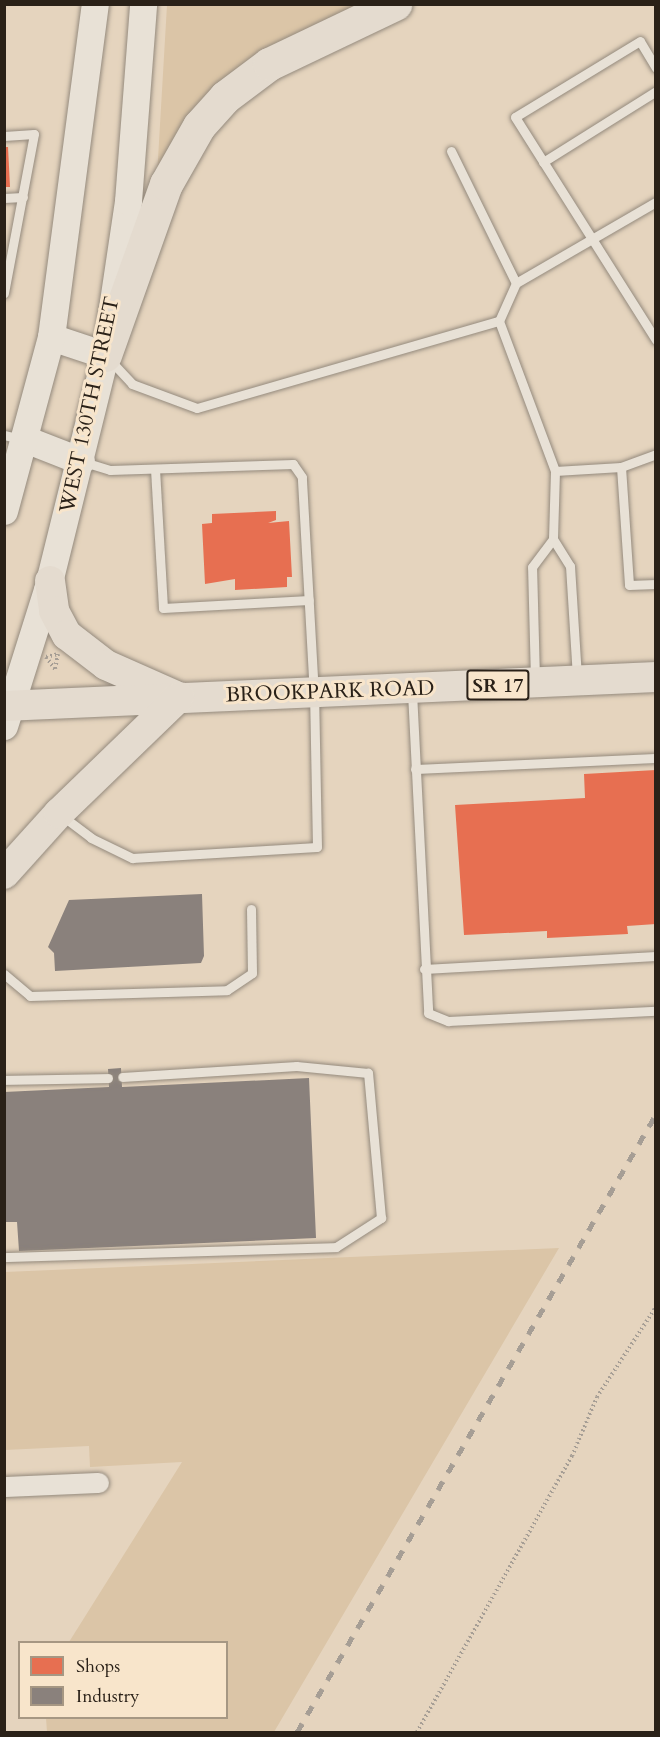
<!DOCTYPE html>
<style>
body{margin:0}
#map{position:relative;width:660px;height:1737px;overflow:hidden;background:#e5d4be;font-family:Cardo,serif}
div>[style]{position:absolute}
.green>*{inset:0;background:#dbc5a7}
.shops>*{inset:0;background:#e76f51}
.industry>*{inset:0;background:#8a817c}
.path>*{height:4px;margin-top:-2px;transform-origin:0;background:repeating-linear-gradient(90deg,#a69e95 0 1.5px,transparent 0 4.5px)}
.roads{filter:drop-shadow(0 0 2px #948a7d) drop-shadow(0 0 2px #948a7d)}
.lane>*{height:9px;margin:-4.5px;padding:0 4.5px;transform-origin:4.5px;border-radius:4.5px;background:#e8e1d6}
.street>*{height:20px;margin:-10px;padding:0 10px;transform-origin:10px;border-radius:10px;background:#e8e1d6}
.secondary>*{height:27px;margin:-13.5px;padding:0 13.5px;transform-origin:13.5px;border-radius:13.5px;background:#e8e1d6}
.primary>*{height:30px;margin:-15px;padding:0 15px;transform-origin:15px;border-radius:15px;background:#e4dbcf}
.highway>*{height:33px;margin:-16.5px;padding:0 16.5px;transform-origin:16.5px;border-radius:16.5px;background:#e4dbcf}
.rail>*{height:4.5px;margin-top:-2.25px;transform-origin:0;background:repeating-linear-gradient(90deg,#a69e95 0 10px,transparent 0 20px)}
span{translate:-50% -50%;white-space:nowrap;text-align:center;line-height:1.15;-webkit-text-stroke:6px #f8e5cb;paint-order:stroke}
.shield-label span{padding:2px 4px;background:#f8e5cb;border:2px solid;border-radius:4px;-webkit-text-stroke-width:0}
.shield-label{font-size:20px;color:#2a2118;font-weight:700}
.street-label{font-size:21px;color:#2a2118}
.frame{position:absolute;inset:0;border:6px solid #2a2118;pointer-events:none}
.legend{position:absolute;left:18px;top:1641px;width:210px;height:78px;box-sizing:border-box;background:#f8e5cb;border:2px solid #a69783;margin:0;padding:8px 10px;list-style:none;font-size:18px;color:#2a2118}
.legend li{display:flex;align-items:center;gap:12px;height:30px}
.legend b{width:30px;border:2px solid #a69783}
</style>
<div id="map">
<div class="green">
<div style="clip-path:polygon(167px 5px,366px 5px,279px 45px,157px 176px)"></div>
<div style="clip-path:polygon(559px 1248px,274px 1732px,47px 1732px,46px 1718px,226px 1718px,226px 1642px,69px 1642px,182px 1462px,90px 1467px,89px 1446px,5px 1450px,5px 1272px)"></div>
</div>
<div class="shops">
<div style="clip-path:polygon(4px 147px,8px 147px,10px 187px,4px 187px)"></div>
<div style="clip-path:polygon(276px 511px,276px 520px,268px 523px,289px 521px,292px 577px,287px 577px,287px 587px,235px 590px,235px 579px,205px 584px,202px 524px,212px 523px,212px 514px)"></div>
<div style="clip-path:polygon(656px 770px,656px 924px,627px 926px,628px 934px,547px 938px,547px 931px,464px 935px,455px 805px,585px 798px,584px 774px)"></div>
</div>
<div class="industry">
<div style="clip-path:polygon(202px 894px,204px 956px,201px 963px,55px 971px,54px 953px,48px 947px,69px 900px)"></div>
<div style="clip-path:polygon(121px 1068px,122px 1087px,309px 1078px,316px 1238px,19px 1251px,17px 1222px,4px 1222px,4px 1092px,109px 1087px,108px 1069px)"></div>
</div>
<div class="path">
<div style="left:58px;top:654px;width:15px;rotate:101deg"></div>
<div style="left:55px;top:669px;width:15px;rotate:-127deg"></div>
<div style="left:46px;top:657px;width:12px;rotate:-14deg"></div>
<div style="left:417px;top:1732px;width:317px;rotate:-60.7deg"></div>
<div style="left:572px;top:1456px;width:64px;rotate:-67deg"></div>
<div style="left:597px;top:1397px;width:108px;rotate:-56.8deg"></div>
</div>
<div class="roads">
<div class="lane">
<div style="left:656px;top:68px;width:31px;rotate:-121deg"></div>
<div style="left:640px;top:41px;width:146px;rotate:148.7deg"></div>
<div style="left:515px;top:117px;width:264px;rotate:57.7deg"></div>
<div style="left:4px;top:136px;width:30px;rotate:-4deg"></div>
<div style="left:34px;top:134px;width:162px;rotate:100.7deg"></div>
<div style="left:451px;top:151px;width:147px;rotate:63.8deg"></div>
<div style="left:516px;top:283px;width:42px;rotate:114.1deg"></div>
<div style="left:499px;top:321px;width:160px;rotate:69.5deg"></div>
<div style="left:555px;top:471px;width:68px;rotate:91.7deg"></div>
<div style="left:553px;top:539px;width:32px;rotate:58deg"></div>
<div style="left:570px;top:566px;width:110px;rotate:86.4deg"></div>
<div style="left:543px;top:162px;width:133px;rotate:-32.1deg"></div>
<div style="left:4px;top:198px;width:19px;rotate:-3deg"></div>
<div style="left:516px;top:283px;width:162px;rotate:-30.1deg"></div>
<div style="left:109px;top:359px;width:34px;rotate:47deg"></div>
<div style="left:132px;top:384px;width:69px;rotate:20.3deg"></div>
<div style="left:197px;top:408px;width:314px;rotate:-16.1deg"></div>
<div style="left:4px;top:435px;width:18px;rotate:13deg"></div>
<div style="left:621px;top:467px;width:118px;rotate:86.1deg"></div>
<div style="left:629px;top:585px;width:27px;rotate:-2deg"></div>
<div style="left:155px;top:469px;width:139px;rotate:86.7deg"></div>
<div style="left:163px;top:608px;width:146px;rotate:-3.1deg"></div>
<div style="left:555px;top:471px;width:66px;rotate:-3.5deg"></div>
<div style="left:621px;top:467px;width:37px;rotate:-20deg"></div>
<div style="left:535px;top:679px;width:112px;rotate:-91.5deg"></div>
<div style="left:532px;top:567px;width:35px;rotate:-53deg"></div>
<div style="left:412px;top:692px;width:321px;rotate:87.1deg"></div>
<div style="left:428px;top:1013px;width:22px;rotate:22deg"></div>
<div style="left:448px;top:1021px;width:208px;rotate:-2.8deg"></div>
<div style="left:415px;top:769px;width:241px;rotate:-2.6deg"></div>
<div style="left:61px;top:815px;width:38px;rotate:37deg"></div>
<div style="left:91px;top:838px;width:46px;rotate:26deg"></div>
<div style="left:132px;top:858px;width:185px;rotate:-3.4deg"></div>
<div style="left:317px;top:847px;width:152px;rotate:-91.1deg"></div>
<div style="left:314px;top:695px;width:218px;rotate:-93.2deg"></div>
<div style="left:302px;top:477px;width:16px;rotate:-125deg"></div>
<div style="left:293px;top:464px;width:183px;rotate:178.1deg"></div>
<div style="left:110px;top:470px;width:28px;rotate:-163deg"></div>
<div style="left:424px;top:969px;width:232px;rotate:-3.2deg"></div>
<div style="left:4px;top:974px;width:34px;rotate:40deg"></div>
<div style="left:30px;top:996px;width:197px;rotate:-1.7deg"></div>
<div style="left:227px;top:990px;width:30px;rotate:-34deg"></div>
<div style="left:252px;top:973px;width:64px;rotate:-90.9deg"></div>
<div style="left:4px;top:1080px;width:104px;rotate:-1.1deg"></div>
<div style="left:4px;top:1257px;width:332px;rotate:-1.7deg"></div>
<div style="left:336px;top:1247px;width:54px;rotate:-32.8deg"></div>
<div style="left:381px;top:1218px;width:146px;rotate:-95.1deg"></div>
<div style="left:368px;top:1073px;width:72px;rotate:-174.4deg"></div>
<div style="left:296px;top:1066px;width:174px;rotate:176.4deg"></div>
</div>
<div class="street">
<div style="left:4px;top:1487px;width:95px;rotate:-2.4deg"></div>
</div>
<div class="secondary">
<div style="left:51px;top:337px;width:57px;rotate:18.4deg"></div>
<div style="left:25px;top:439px;width:60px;rotate:21.4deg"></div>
<div style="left:4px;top:511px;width:180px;rotate:-74.9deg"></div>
<div style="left:51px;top:337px;width:336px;rotate:-82.5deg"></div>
<div style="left:4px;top:726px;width:143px;rotate:-72.5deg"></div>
<div style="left:47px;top:590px;width:242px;rotate:-76.1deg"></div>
<div style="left:105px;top:355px;width:156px;rotate:-81.5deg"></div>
<div style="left:128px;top:201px;width:198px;rotate:-85.6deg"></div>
</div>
<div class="primary">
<div style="left:50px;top:581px;width:30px;rotate:82deg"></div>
<div style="left:54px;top:611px;width:27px;rotate:62deg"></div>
<div style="left:67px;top:635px;width:49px;rotate:37.6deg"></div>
<div style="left:106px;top:665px;width:74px;rotate:23.8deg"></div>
<div style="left:4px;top:706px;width:653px;rotate:-2.55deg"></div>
<div style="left:4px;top:874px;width:82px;rotate:-48deg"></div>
<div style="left:59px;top:813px;width:167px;rotate:-44deg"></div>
</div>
<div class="highway">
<div style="left:105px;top:355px;width:182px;rotate:-70.4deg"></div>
<div style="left:166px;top:184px;width:67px;rotate:-60.4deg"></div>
<div style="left:199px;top:126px;width:39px;rotate:-48deg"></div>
<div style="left:225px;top:97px;width:55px;rotate:-36.9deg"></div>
<div style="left:269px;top:64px;width:140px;rotate:-25.5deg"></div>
</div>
</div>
<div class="rail">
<div style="left:297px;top:1732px;width:715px;rotate:-59.85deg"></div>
</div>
<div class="shield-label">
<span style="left:498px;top:685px">SR 17</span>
</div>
<div class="street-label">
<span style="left:90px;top:405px;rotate:-78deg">WEST 130TH STREET</span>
<span style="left:330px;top:692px;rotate:-2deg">BROOKPARK ROAD</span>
</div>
<div class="frame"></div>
<ul class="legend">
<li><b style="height:16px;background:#e76f51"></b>Shops</li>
<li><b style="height:16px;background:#8a817c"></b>Industry</li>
</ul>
</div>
